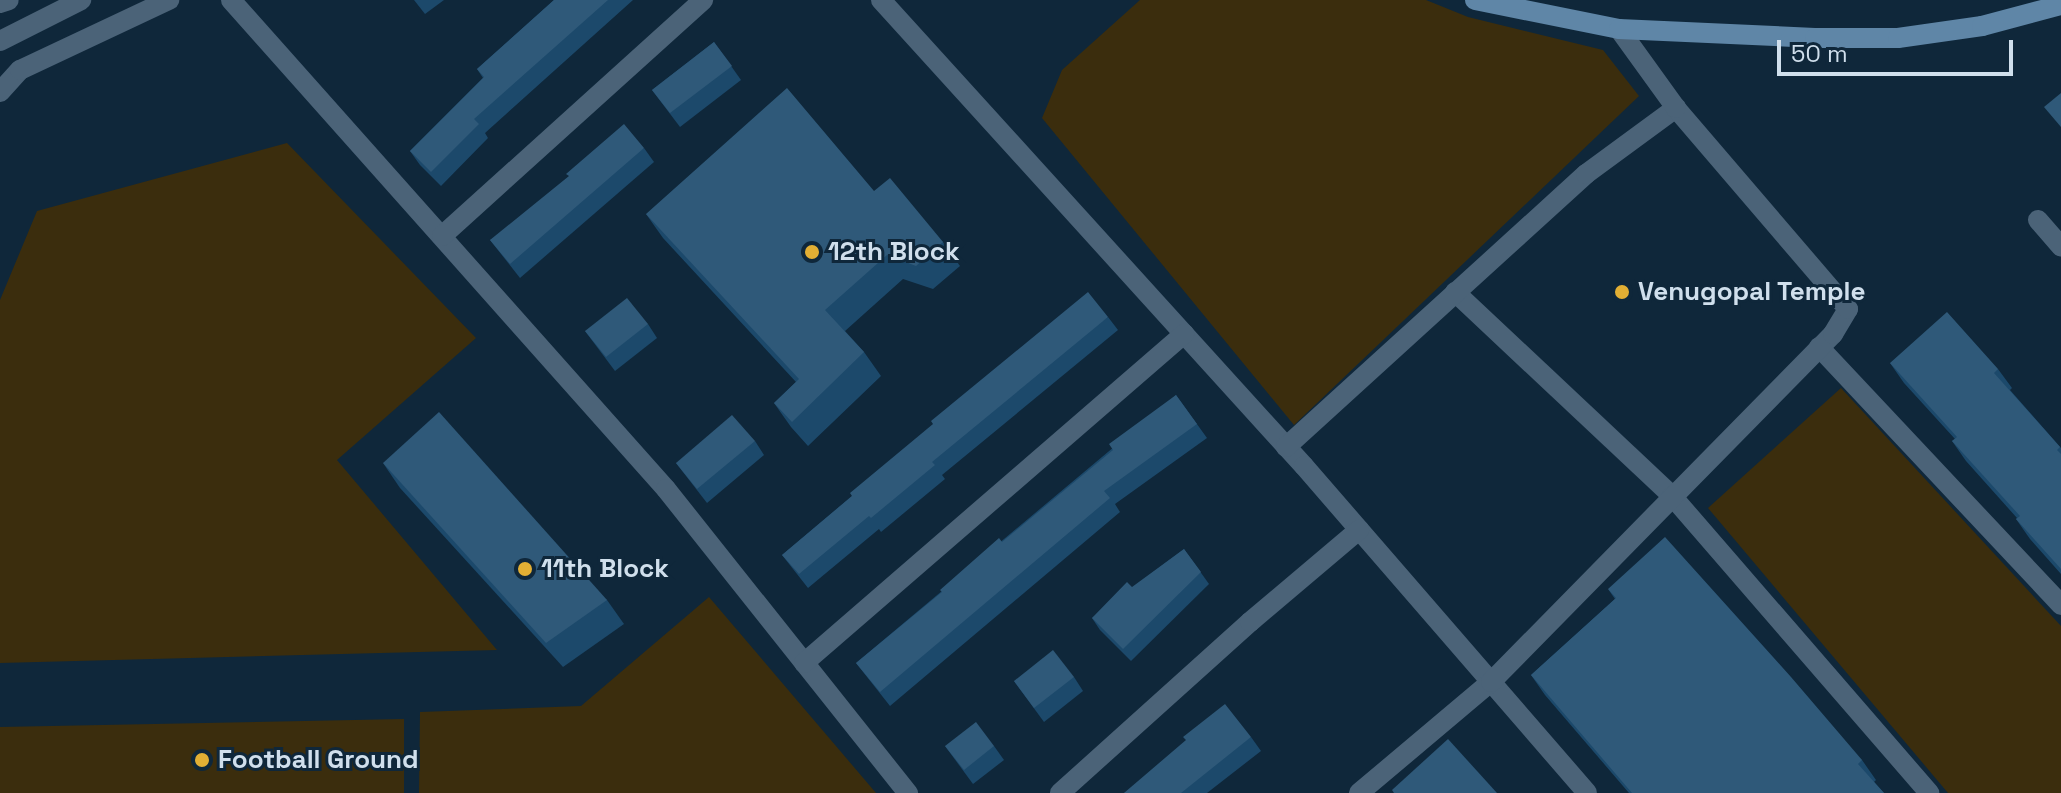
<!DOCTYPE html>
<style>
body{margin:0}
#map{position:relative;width:2061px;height:793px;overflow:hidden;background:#0f273a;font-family:"Space Grotesk",sans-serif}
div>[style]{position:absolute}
.green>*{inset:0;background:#3b2d0d}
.minor>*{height:20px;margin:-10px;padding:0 10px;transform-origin:10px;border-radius:10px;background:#4b6378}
.secondary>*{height:20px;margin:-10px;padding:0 10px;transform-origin:10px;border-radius:10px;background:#5f86a7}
.wall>*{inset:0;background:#1c496b}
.building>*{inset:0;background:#2f5979}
.dots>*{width:22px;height:22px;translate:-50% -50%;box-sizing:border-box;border:4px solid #0f273a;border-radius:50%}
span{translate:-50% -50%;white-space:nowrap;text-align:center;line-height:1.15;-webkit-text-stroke:6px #0f273a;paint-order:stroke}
.poi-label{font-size:26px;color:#d0dfec;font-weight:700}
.left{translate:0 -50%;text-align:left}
.scale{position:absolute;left:1777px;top:40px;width:236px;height:36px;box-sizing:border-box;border:4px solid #d0dfec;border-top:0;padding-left:10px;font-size:24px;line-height:28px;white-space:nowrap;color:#d0dfec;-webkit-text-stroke:6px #0f273a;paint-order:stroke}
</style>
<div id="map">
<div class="green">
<div style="clip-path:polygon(1140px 0,1426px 0,1468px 17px,1603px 50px,1639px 96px,1294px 425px,1042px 118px,1062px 70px)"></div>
<div style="clip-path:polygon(287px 143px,476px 338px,337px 460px,497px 650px,0 663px,0 300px,37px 211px)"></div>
<div style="clip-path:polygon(1841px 388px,2061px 626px,2061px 793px,1948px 793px,1708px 508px)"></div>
<div style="clip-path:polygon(709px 597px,876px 793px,419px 793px,420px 712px,581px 706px)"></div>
<div style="clip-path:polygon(404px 719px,404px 793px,0 793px,0 727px)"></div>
</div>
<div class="minor">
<div style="left:231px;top:0;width:654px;rotate:48.34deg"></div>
<div style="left:666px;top:489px;width:389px;rotate:51.5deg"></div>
<div style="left:881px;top:0;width:629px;rotate:47.77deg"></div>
<div style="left:1304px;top:466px;width:432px;rotate:49.1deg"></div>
<div style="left:0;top:3px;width:9px;rotate:-18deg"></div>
<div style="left:0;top:41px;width:91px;rotate:-26.8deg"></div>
<div style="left:0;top:92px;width:30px;rotate:-48deg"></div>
<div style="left:20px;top:70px;width:165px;rotate:-25.2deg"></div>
<div style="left:2038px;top:220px;width:35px;rotate:49deg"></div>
<div style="left:442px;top:236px;width:352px;rotate:-42.1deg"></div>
<div style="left:1455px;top:292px;width:298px;rotate:43.2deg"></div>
<div style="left:1672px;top:496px;width:393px;rotate:49.1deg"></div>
<div style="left:1819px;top:347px;width:354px;rotate:46.8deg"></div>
<div style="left:1286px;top:447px;width:406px;rotate:-42.3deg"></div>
<div style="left:1586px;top:174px;width:112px;rotate:-36.3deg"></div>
<div style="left:804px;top:663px;width:503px;rotate:-40.89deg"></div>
<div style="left:1060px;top:793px;width:256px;rotate:-42deg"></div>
<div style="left:1250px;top:622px;width:143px;rotate:-40.2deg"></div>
<div style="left:1359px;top:793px;width:172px;rotate:-40.1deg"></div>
<div style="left:1491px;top:682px;width:488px;rotate:-45.5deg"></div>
<div style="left:1833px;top:334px;width:29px;rotate:-59deg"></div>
<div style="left:1848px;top:309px;width:265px;rotate:-130.6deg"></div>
<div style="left:1676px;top:108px;width:97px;rotate:-125.8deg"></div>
</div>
<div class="secondary">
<div style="left:1475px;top:0;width:147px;rotate:11.4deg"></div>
<div style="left:1619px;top:29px;width:196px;rotate:2.6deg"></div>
<div style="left:1815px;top:38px;width:83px"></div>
<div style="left:1898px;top:38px;width:85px;rotate:-8.1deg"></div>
<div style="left:1982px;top:26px;width:82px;rotate:-14.9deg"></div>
</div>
<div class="wall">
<div style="clip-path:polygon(414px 0,444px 0,425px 14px)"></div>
<div style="clip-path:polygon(554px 0,633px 0,485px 133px,488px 138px,441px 186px,420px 165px,410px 151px,483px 78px,477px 69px)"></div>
<div style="clip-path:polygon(714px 42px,741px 80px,680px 127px,652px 90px)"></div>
<div style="clip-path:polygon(644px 148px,654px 162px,520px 278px,490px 240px)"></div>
<div style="clip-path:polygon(874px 191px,943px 242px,960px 266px,933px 289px,903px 279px,845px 331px,864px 352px,881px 376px,808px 446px,791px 427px,774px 403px,796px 382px,663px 238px,646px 214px)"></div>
<div style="clip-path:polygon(1108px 317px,1118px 330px,942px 475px,945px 479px,881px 532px,879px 529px,808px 588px,782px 555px,852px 496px)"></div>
<div style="clip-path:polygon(648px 324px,657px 338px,615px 371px,585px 331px)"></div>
<div style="clip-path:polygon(1890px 363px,1998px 369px,2012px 388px,2010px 390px,2061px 448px,2061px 574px,2030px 539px,2016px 519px,2017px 518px,1966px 461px,1952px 441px,1955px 439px,1904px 383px)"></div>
<div style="clip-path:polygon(1176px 395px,1207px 438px,1115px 504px,1120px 512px,890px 706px,856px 663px)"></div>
<div style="clip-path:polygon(755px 441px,764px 455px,707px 503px,676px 463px)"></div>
<div style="clip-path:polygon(383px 463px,607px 600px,624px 624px,563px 667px,400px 488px)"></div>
<div style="clip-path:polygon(1184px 549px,1209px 584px,1131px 661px,1100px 630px,1092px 618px)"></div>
<div style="clip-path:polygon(1608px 589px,1862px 760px,1876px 780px,1874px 782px,1884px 793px,1629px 793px,1545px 695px,1531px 675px,1615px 599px)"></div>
<div style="clip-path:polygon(1074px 677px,1083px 691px,1044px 722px,1014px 681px)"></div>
<div style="clip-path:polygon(1251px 737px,1261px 751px,1207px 793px,1124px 793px)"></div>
<div style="clip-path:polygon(945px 746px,994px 746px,1004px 760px,973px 784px)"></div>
</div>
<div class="building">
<div style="clip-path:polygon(554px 0,608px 0,474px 119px,479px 124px,431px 172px,410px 151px,484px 77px,477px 69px)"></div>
<div style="clip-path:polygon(714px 42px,732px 66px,670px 113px,652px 90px)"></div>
<div style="clip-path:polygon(787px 88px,874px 191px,890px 178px,943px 242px,916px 266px,887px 255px,825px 310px,864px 352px,792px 422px,774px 403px,799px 379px,646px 214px)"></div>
<div style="clip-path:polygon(2061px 93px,2061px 127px,2044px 107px)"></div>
<div style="clip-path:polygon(624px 124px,644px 148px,510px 264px,490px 240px,569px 176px,566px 174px)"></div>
<div style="clip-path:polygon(1088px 292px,1108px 317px,932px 462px,935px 465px,871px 518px,869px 516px,799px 574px,782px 555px,852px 496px,850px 493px,933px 424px,931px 421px)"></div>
<div style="clip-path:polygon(627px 298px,648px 324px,606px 357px,585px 331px)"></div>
<div style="clip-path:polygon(1947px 312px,1998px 369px,1994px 373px,2060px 447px,2057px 450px,2061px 454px,2061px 569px,2016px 519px,2020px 516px,1952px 441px,1957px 437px,1890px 363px)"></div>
<div style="clip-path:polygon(1176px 395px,1197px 424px,1104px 491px,1110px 498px,880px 692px,856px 663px,942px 592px,940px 590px,999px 538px,1002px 542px,1113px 450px,1109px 444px)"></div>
<div style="clip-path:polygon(439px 412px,607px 600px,546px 643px,383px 463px)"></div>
<div style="clip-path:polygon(732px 415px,755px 441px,697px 489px,676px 463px)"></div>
<div style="clip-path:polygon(1665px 537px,1791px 677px,1862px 760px,1858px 764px,1884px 793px,1632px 793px,1531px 675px,1616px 598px,1608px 589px)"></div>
<div style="clip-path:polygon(1184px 549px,1201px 572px,1123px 649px,1092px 618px,1127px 582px,1132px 587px)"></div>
<div style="clip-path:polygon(1053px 650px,1074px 677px,1034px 708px,1014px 681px)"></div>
<div style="clip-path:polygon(1225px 704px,1251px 737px,1181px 793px,1124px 793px,1186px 740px,1183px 737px)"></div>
<div style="clip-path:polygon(976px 722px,994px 746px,964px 770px,945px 746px)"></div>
<div style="clip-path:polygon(1448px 739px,1497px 793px,1394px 793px,1392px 790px)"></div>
</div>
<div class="dots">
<div style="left:812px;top:252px;background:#e2af34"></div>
<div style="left:1622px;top:292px;background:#e2af34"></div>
<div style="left:525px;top:569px;background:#e2af34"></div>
<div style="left:202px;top:760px;background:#e2af34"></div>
</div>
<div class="poi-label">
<span class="left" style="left:828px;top:252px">12th Block</span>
<span class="left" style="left:1638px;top:292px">Venugopal Temple</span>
<span class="left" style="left:541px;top:569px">11th Block</span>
<span class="left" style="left:218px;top:760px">Football Ground</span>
</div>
<div class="scale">50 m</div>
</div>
